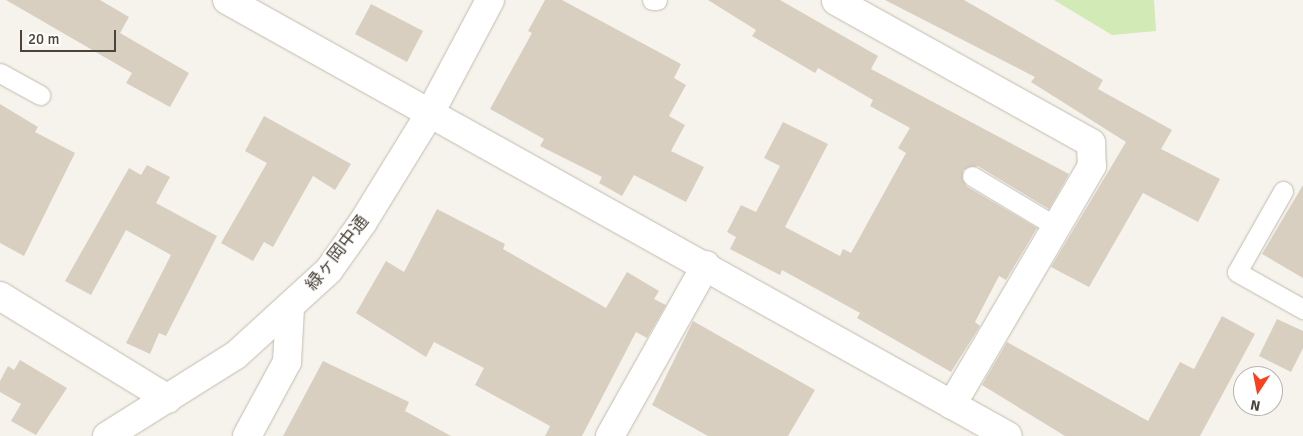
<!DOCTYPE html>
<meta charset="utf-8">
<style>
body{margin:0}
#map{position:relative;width:1303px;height:436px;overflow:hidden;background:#f6f3ec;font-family:Signika,"Noto Sans JP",sans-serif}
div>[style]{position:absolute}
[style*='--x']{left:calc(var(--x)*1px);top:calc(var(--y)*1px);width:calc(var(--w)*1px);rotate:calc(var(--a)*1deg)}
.green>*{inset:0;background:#d2eab5}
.building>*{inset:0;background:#d8cfc1}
.roads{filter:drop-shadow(0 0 1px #c2bbae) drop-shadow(0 0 1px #c2bbae)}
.service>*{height:19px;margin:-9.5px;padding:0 9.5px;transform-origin:9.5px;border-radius:9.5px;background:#fff}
.minor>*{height:28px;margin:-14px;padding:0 14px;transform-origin:14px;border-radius:14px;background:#fff}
.tertiary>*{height:28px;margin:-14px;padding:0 14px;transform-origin:14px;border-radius:14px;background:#fff}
span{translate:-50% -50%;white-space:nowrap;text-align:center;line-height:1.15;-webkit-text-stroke:4.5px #fff;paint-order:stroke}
.street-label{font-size:18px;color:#4b4439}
.north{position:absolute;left:1233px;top:366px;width:50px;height:50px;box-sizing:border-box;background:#fff;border:1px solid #b7b4b0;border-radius:50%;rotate:191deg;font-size:14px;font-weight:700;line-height:20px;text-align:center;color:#4b4439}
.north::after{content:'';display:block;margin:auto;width:18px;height:22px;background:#fc3f1d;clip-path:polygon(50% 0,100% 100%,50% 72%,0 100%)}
.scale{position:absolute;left:20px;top:30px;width:96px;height:22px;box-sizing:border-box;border:2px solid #4b4439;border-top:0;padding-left:6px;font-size:15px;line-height:18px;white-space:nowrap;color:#4b4439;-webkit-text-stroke:4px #fff;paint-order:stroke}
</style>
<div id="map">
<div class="green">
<div style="clip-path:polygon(1054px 0,1154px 0,1156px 31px,1112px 35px)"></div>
</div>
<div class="building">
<div style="clip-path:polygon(6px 0,100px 0,129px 17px,120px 33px,189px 73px,170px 107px,126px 83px,132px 73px)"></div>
<div style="clip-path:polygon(545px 0,562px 0,681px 64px,674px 78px,686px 85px,669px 116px,685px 125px,671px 151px,704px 167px,686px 202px,634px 175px,622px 196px,599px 183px,602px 177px,540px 146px,544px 139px,490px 109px,532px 33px,528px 31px)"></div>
<div style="clip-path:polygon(708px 0,780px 0,878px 56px,871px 69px,1069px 174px,1049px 209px,978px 166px,963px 170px,966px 186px,1037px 228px,1006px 280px,999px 276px,975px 322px,980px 326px,951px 372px,857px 318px,860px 313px,782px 270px,780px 275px,730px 249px,736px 237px,727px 232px,741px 205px,756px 212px,780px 166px,764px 158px,783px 122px,828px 144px,785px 227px,840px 256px,843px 249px,851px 253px,906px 153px,898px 148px,910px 128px,870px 106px,873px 100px,818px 68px,815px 73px,752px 36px,756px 30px)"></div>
<div style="clip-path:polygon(885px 0,964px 0,1103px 80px,1098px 89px,1172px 130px,1161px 149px,1220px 179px,1198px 222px,1143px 193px,1089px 287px,1051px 267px,1126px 142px,1031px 82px,1035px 77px)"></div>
<div style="clip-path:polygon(371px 4px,423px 31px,407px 62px,355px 34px)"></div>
<div style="clip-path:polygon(0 104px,38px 127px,35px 132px,75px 153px,24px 256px,0 243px)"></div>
<div style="clip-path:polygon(264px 116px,351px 164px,335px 190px,313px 176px,273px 247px,264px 242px,253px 261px,221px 243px,267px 163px,245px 151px)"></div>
<div style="clip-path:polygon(147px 165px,170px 177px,156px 203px,217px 236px,166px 336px,159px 333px,150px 354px,126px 343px,171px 255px,126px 230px,91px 295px,65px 281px,129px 168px,141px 175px)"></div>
<div style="clip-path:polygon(1303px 185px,1303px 278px,1262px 254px)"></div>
<div style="clip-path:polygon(437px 209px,505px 244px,503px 249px,606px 308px,627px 272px,659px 291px,654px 299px,666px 305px,647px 338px,636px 332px,582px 436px,545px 436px,550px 426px,475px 385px,484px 368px,434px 342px,426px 357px,356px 313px,386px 261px,404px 272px)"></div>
<div style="clip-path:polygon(1222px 316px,1255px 334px,1200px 436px,1065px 436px,982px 385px,1007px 342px,1148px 421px,1180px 362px,1194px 369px)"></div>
<div style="clip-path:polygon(1277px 319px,1303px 331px,1303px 348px,1291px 372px,1259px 356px)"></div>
<div style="clip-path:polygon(693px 321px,815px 390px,788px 436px,708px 436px,652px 405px)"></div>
<div style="clip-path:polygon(20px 360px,67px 388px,36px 435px,11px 421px,21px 404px,0 392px,0 381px,8px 366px,14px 370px)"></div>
<div style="clip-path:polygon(323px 361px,409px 402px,405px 411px,451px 436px,283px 436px)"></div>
</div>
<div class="roads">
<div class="service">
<div style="--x:652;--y:0;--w:5;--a:0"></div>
<div style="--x:0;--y:73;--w:46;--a:28.8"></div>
<div style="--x:972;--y:176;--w:99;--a:31"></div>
<div style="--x:1283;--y:191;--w:93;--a:119.6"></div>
<div style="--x:1237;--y:272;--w:76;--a:29.3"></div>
</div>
<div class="minor">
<div style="--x:227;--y:0;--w:894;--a:29.17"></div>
<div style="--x:836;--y:1;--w:292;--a:29.1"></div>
<div style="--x:1091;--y:143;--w:23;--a:88"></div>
<div style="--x:1092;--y:166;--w:277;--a:120.4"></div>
<div style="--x:0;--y:296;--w:197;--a:31.5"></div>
<div style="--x:247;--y:436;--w:84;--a:-61.6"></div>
<div style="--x:287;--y:362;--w:53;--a:-86.8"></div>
<div style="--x:610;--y:436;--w:196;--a:-60.7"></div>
</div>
<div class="tertiary">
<div style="--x:107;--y:436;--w:152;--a:-32.1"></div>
<div style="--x:236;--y:355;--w:126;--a:-42.4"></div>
<div style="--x:329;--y:270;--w:59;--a:-54.7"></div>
<div style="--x:363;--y:222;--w:128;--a:-58.4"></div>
<div style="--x:430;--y:113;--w:128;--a:-62"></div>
</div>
</div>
<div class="street-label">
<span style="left:337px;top:253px;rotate:-52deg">緑ヶ岡中通</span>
</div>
<div class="north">N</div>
<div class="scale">20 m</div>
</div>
